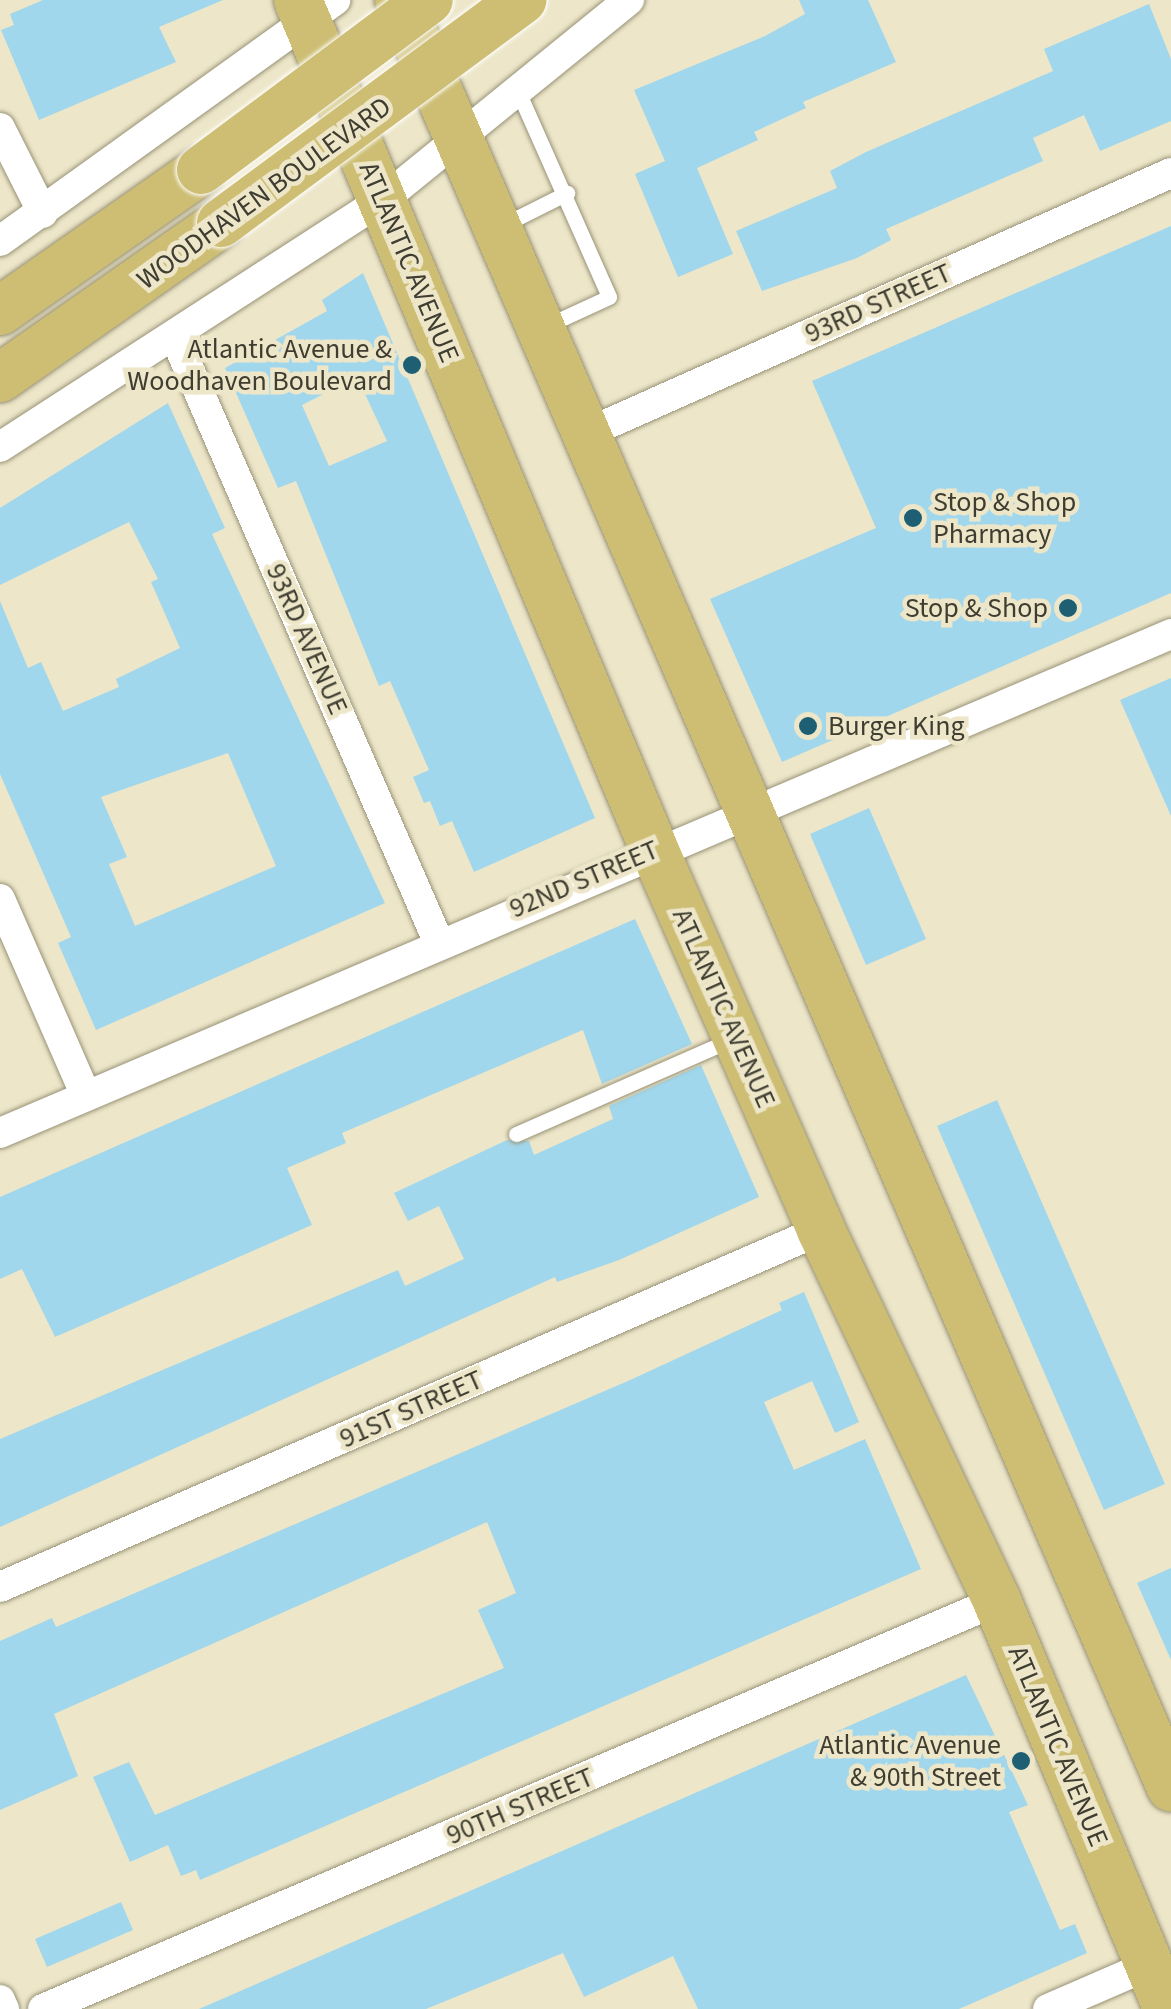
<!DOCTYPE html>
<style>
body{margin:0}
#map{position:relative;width:1171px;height:2009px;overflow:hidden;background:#ede6c9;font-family:"Source Sans 3",sans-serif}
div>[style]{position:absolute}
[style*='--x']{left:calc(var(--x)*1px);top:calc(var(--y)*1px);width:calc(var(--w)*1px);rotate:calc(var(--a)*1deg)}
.building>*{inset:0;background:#a1d7ec}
.roads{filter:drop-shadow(0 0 2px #989277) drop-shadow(0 0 2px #989277)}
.service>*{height:15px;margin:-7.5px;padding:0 7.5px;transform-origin:7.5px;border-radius:7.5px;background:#fff}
.minor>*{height:30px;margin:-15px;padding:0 15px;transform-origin:15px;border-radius:15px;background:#fff}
.primary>*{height:48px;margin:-24px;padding:0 24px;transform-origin:24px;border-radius:24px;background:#cdbe74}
.bridges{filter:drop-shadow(0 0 2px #fff) drop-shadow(0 0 2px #fff)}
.primary-bridge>*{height:48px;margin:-24px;padding:0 24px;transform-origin:24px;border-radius:24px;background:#cdbe74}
.dots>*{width:28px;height:28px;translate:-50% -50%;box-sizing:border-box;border:5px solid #ede6c9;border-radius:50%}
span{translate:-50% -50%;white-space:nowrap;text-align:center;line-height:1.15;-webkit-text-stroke:9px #ede6c9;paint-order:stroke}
.street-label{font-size:28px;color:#3f3d31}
.poi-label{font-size:28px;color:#3f3d31}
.right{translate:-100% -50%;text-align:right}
.left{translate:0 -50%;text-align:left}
</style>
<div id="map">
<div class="building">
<div style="clip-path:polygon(43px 0,223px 0,159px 27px,176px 62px,39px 120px,1px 30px,14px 25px,10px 14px)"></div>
<div style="clip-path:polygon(799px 0,868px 0,896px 62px,803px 102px,806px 108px,754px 132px,758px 140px,697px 168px,733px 254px,678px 277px,635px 174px,665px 161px,634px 90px,765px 36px,805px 14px)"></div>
<div style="clip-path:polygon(1149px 4px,1171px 59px,1171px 121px,1100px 151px,1084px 115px,1033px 138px,1043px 161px,886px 229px,891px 240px,857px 258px,762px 291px,736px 231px,837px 188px,830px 171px,866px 152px,1053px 71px,1044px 49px)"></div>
<div style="clip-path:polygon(1171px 226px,1171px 593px,782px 762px,710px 599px,876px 528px,812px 381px)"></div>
<div style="clip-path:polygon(evenodd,363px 273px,595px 818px,474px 872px,452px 821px,440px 826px,430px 801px,424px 803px,413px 777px,429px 770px,390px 681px,379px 686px,296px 481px,278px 488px,225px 368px,327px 311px,322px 300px,363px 273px,357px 377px,387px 441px,329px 466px,302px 405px,357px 377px)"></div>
<div style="clip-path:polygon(evenodd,168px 403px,225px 528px,212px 534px,385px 903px,96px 1030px,58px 943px,71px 937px,0 774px,0 601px,28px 668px,41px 662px,63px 711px,119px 687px,116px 679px,180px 648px,151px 582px,158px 579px,129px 522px,0 585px,0 508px,168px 403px,228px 753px,276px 866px,135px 926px,109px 864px,127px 857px,101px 797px,228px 753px)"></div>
<div style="clip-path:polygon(1171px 678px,1171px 816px,1120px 700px)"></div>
<div style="clip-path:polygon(869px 808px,926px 939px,866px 965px,810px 834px)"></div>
<div style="clip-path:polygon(635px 919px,692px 1044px,602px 1084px,583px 1030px,342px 1133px,346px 1143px,287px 1168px,312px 1225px,55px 1337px,22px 1269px,0 1279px,0 1197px)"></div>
<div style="clip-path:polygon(701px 1065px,759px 1197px,619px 1260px,557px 1282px,555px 1277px,0 1527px,0 1439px,398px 1270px,405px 1286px,464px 1259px,439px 1206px,408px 1221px,394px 1193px,507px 1140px,529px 1141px,534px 1155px,613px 1119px,609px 1106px)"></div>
<div style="clip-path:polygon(997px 1100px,1165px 1484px,1104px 1510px,937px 1126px)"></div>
<div style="clip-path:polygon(804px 1292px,859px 1422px,835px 1433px,812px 1381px,764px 1402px,794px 1470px,865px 1439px,921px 1569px,200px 1880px,196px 1870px,181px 1876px,168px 1845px,130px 1862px,93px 1777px,129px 1762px,155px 1815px,504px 1668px,478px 1610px,516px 1593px,487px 1522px,54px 1714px,78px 1776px,0 1810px,0 1641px,52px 1618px,56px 1627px,628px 1381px,782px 1310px,779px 1303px)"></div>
<div style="clip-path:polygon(1171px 1568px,1171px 1660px,1137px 1583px)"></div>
<div style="clip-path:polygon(966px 1675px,1028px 1805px,1009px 1812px,1060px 1930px,1075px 1924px,1087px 1953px,959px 2009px,698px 2009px,673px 1956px,584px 1997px,563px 1953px,426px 2009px,199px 2009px)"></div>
<div style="clip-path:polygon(121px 1902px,133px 1930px,47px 1967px,35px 1939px)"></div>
</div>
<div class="roads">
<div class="service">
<div style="--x:517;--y:89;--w:227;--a:66.1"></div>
<div style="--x:609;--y:297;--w:67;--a:155.3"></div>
<div style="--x:503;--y:225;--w:72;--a:-26.6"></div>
<div style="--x:516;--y:1134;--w:236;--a:-23.7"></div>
</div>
<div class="minor">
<div style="--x:0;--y:128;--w:95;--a:63.2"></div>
<div style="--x:0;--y:241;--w:413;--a:-35.7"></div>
<div style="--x:175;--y:337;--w:659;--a:66.47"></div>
<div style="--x:585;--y:434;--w:641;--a:-24.01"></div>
<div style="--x:0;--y:447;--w:457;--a:-32.9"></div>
<div style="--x:384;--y:199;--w:316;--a:-39.1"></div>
<div style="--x:0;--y:899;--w:215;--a:66.4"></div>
<div style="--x:0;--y:1133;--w:1273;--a:-23.08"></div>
<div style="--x:0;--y:1587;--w:895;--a:-23.5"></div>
<div style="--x:0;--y:2000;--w:10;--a:66"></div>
<div style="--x:43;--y:2009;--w:1038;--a:-23.16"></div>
<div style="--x:1048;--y:2009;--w:110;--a:-23.5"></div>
</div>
<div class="primary">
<div style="--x:298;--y:0;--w:921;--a:67.25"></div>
<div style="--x:654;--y:849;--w:416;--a:66.3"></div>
<div style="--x:821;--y:1230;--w:411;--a:64.6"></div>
<div style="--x:997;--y:1601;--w:442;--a:67.3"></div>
<div style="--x:399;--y:0;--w:1947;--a:66.64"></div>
<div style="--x:0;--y:311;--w:246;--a:-35"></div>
<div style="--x:0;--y:378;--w:270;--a:-35"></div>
</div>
</div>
<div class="bridges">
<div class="primary-bridge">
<div style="--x:201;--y:170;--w:284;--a:-36.7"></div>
<div style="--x:221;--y:223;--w:375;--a:-36.5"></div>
</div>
</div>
<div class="dots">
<div style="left:412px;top:365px;background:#1e5f74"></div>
<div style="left:913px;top:518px;background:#1e5f74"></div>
<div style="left:1068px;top:608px;background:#1e5f74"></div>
<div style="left:808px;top:726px;background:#1e5f74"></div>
<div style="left:1021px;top:1761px;background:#1e5f74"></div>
</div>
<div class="street-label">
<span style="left:264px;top:193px;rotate:-36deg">WOODHAVEN BOULEVARD</span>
<span style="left:409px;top:262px;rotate:67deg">ATLANTIC AVENUE</span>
<span style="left:878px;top:303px;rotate:-24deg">93RD STREET</span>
<span style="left:307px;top:639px;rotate:66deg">93RD AVENUE</span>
<span style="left:584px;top:879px;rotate:-23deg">92ND STREET</span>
<span style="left:724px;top:1008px;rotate:66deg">ATLANTIC AVENUE</span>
<span style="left:411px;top:1409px;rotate:-24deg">91ST STREET</span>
<span style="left:1058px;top:1746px;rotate:67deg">ATLANTIC AVENUE</span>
<span style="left:520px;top:1806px;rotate:-23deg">90TH STREET</span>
</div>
<div class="poi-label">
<span class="right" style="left:392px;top:365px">Atlantic Avenue &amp;<br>Woodhaven Boulevard</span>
<span class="left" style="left:933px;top:518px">Stop &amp; Shop<br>Pharmacy</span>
<span class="right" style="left:1048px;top:608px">Stop &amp; Shop</span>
<span class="left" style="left:828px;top:726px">Burger King</span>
<span class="right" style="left:1001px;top:1761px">Atlantic Avenue<br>&amp; 90th Street</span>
</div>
</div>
